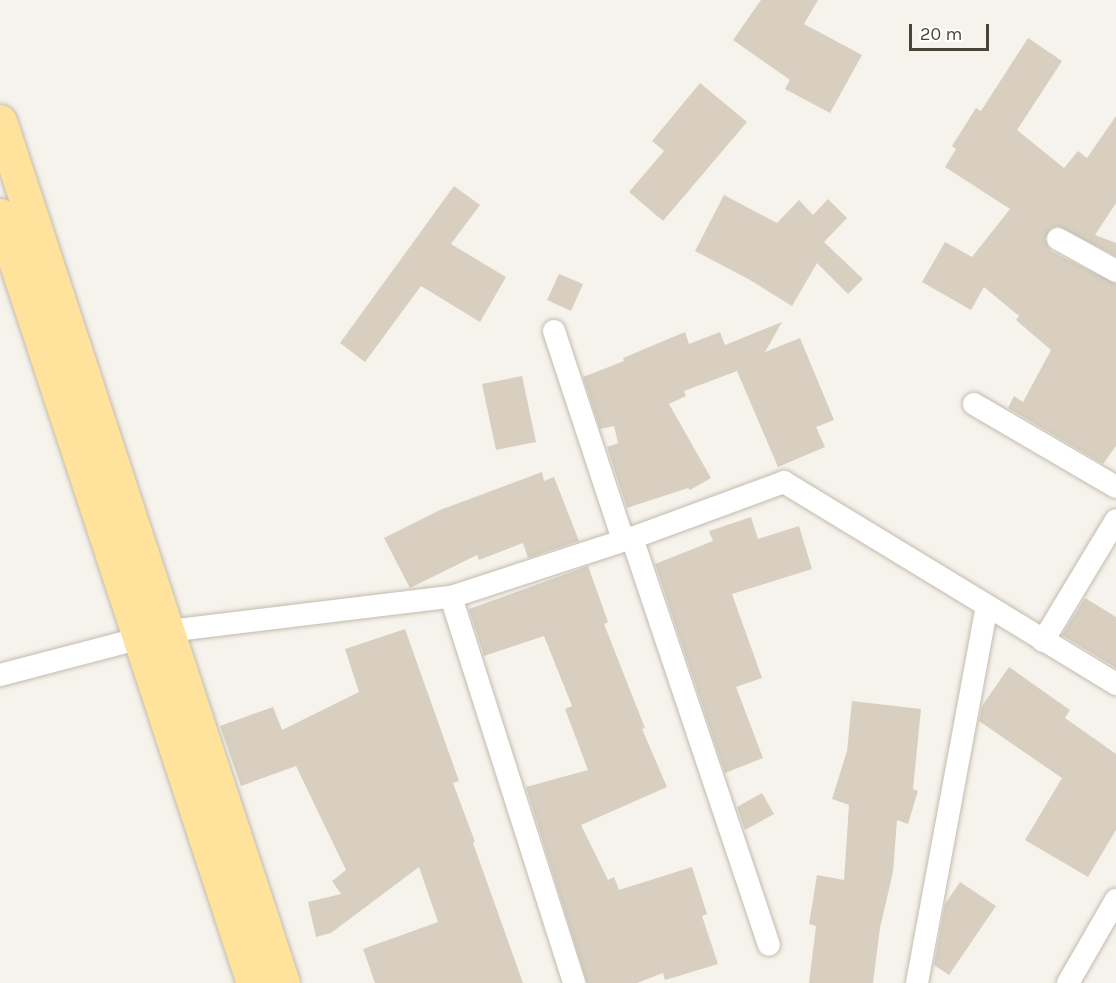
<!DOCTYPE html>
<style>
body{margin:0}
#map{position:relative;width:1116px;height:983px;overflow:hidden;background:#f6f3ec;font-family:Karla,sans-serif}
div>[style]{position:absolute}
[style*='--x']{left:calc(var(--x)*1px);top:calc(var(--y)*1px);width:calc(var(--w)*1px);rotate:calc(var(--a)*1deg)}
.building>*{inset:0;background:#d8cfc1}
.roads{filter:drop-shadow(0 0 2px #c2bbae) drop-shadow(0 0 2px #c2bbae)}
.minor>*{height:22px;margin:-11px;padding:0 11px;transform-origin:11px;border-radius:11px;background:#fff}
.primary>*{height:33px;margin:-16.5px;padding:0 16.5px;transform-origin:16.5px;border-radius:16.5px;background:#ffe39c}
span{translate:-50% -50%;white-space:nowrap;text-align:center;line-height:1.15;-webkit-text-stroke:4.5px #fff;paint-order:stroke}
.scale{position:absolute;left:909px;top:24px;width:80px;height:27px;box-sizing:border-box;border:3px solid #4b4439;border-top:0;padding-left:8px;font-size:18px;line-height:21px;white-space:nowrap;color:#4b4439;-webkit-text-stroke:4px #fff;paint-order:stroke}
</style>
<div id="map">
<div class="building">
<div style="clip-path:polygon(761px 0,818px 0,804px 24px,862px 55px,830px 113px,785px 89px,790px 80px,733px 40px)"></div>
<div style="clip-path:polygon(1028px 38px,1062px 61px,1017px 130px,1064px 168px,1078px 151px,1087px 158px,1116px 116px,1116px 203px,1095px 235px,1116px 243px,1116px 256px,1058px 226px,1051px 228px,1045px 239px,1051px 251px,1116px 284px,1116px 446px,1103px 464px,1008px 408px,1014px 396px,1023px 402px,1051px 350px,1016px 320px,1019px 316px,984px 287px,971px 310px,922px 282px,945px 242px,972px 257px,1010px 209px,945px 167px,956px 149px,952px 146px,976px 108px,981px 111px)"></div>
<div style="clip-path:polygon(700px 83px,747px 122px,663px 221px,629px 192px,664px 151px,652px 141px)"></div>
<div style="clip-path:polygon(454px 186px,480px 205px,451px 244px,506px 277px,480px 322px,421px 286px,365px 362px,340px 343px)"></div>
<div style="clip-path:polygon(724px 195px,777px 223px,799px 200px,813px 215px,828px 199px,847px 218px,824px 242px,863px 279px,848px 294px,817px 263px,792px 306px,750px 280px,695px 251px)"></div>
<div style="clip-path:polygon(559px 274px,583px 284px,571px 311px,547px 300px)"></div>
<div style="clip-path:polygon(782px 322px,765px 352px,800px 338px,834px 420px,816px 427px,825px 447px,778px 467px,737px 371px,684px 391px,686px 396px,669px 404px,711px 478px,690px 490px,688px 488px,627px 508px,607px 447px,618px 443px,614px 426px,600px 429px,583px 377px,624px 361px,623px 358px,685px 332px,689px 344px,720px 332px,725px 345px)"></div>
<div style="clip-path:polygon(522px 376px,536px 442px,496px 450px,482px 384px)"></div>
<div style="clip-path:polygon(542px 472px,544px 481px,554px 477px,579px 541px,528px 558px,523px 543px,479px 560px,477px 555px,410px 588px,384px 538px,440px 510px)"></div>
<div style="clip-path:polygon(751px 517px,758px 539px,799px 526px,812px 569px,732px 594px,762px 678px,736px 687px,763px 758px,725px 773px,655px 564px,713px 541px,709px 531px)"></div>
<div style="clip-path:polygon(588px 566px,608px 622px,604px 624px,645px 728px,642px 729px,667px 787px,581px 825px,608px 880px,614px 877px,619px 890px,692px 867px,707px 914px,702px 916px,718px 964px,665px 980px,663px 973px,637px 983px,587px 983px,526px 787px,588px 770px,565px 709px,572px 706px,544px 636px,484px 656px,469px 609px)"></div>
<div style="clip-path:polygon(1085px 598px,1116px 617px,1116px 668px,1062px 635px)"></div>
<div style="clip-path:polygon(405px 629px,459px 781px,453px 783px,475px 842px,473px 843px,523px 983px,375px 983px,363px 949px,438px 922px,419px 867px,331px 933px,316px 937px,308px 902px,341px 894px,332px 881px,346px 870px,296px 766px,241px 786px,220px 726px,273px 707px,282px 730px,359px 692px,345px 649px)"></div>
<div style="clip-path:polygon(1009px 667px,1070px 710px,1065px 718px,1116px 754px,1116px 830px,1088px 877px,1025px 840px,1062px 778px,979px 721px,982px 706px)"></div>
<div style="clip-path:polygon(852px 701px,921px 709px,913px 789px,918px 791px,908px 824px,897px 820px,893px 872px,880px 928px,873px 983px,809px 983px,816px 926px,809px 924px,817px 875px,844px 880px,849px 805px,832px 799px,847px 751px)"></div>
<div style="clip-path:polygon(762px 793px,774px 814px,745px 830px,737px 807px)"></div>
<div style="clip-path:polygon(960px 882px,996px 906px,949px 975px,934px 965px,945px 904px)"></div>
</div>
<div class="roads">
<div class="minor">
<div style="--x:1058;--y:239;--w:66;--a:28.9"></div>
<div style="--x:554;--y:331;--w:220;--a:71.7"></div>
<div style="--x:974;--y:404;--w:164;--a:30.3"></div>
<div style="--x:632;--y:538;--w:429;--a:71.4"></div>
<div style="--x:451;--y:597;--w:405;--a:72.3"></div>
<div style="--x:1043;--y:641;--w:141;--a:-58.9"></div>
<div style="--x:0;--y:675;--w:174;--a:-14.7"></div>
<div style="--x:168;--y:631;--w:285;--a:-6.9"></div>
<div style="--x:451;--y:597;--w:190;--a:-18.1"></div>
<div style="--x:632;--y:538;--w:162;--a:-20.2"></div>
<div style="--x:784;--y:482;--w:389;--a:31.3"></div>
<div style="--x:917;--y:983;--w:383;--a:-79.5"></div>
<div style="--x:1068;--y:983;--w:96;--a:-60"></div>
</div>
<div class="primary">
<div style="--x:0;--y:121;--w:907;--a:71.82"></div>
<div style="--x:0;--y:215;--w:809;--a:71.77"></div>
</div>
</div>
<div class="scale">20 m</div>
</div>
